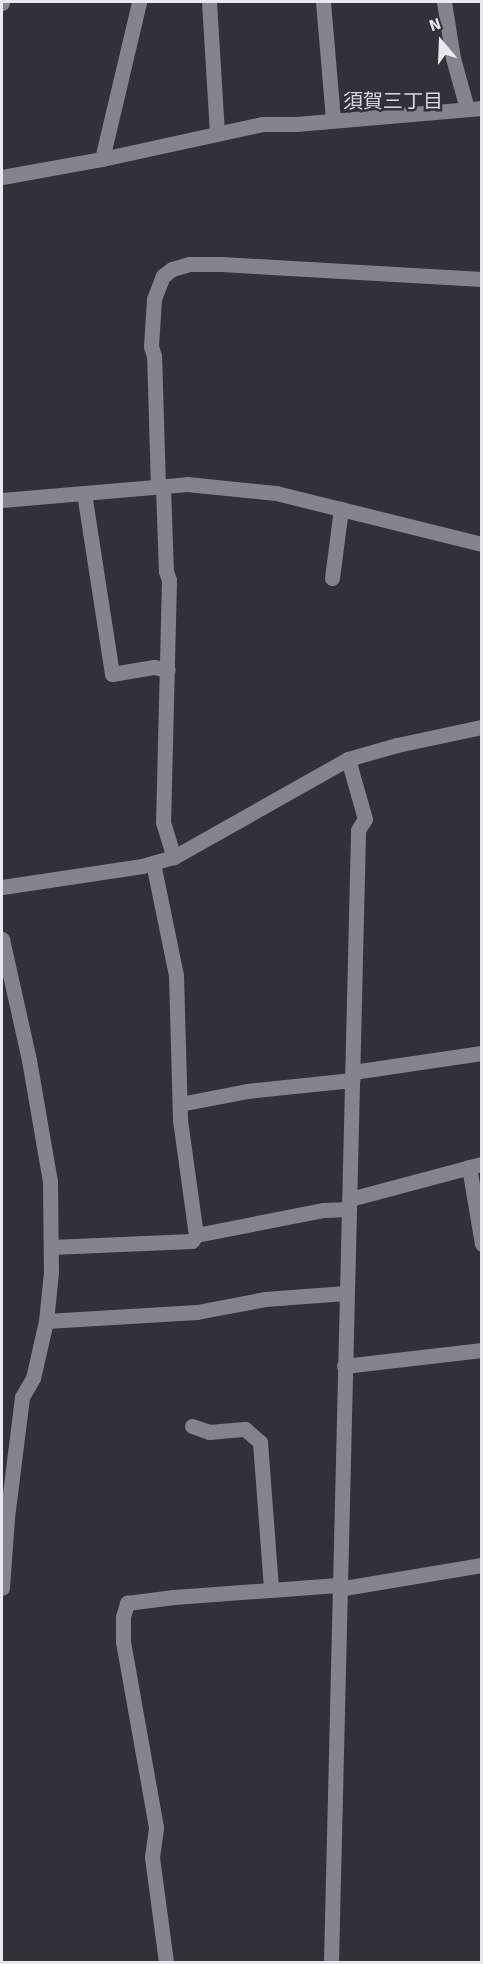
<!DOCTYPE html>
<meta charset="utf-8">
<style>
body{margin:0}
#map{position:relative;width:483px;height:1964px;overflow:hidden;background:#30323a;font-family:Signika,"Noto Sans JP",sans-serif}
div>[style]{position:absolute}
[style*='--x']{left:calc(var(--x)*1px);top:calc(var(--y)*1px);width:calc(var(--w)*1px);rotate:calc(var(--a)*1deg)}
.minor>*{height:15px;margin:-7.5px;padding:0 7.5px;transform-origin:7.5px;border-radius:7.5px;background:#82848e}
span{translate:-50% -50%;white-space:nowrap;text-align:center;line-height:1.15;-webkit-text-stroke:5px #30323a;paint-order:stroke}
.neighbourhood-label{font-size:20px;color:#d7d9e3}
.frame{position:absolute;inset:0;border:3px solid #e8e9ee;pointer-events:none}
.north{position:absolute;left:411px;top:12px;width:60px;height:60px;-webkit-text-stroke:4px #30323a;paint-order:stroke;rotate:341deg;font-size:16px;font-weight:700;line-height:24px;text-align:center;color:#e8e9ee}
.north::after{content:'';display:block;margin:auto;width:21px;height:27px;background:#e8e9ee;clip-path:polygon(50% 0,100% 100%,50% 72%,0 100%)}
</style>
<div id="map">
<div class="minor">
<div style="--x:209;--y:2;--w:132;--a:86.5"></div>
<div style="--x:323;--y:2;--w:117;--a:85.1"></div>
<div style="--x:444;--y:2;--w:57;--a:80.9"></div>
<div style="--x:453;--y:58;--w:53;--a:74.6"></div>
<div style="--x:2;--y:3;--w:1;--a:-90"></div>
<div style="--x:102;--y:159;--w:161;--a:-76.7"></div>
<div style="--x:2;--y:177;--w:102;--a:-10.2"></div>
<div style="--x:102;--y:159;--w:164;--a:-12.3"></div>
<div style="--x:262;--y:124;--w:34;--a:0"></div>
<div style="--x:296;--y:124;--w:187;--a:-4.9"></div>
<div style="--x:158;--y:487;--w:131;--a:-91.7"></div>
<div style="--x:154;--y:356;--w:10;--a:-107"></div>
<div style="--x:151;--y:346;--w:47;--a:-86.3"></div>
<div style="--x:154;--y:299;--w:25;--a:-69"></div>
<div style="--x:163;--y:276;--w:11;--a:-38"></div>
<div style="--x:172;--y:269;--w:18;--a:-16"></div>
<div style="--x:189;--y:264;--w:32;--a:0"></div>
<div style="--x:221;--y:264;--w:261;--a:3.3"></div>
<div style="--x:163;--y:487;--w:84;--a:88"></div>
<div style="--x:166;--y:571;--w:9;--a:72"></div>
<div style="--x:169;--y:580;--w:242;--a:91.4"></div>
<div style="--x:163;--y:822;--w:37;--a:73"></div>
<div style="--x:84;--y:493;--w:183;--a:81.2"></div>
<div style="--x:112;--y:674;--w:43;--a:-9.5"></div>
<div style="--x:154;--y:667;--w:14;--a:12"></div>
<div style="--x:2;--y:500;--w:186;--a:-4.9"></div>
<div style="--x:187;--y:484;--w:89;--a:5.8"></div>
<div style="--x:276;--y:493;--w:212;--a:13.9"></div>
<div style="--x:332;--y:578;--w:70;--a:-82.6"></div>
<div style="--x:153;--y:863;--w:114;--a:78.4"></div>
<div style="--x:176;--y:975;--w:145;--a:88.4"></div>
<div style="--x:180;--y:1120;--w:116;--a:82.1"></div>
<div style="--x:2;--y:887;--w:142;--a:-8.5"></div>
<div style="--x:142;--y:866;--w:33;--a:-16"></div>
<div style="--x:174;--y:857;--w:200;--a:-29.4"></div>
<div style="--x:348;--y:759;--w:51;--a:-15.9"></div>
<div style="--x:397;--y:745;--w:87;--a:-12"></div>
<div style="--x:2;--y:939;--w:124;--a:77.4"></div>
<div style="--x:29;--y:1060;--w:123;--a:80.2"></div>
<div style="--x:50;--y:1181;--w:91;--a:89.4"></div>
<div style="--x:51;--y:1272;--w:49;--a:95.8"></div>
<div style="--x:46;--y:1321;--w:58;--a:102.8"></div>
<div style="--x:33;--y:1378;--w:22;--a:120"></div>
<div style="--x:22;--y:1397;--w:122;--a:97.1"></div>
<div style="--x:7;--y:1518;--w:70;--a:94.1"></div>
<div style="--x:353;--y:1072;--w:130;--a:-8.4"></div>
<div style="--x:180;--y:1104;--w:68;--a:-11"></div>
<div style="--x:247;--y:1091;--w:106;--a:-6"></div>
<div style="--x:469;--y:1167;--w:78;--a:80.4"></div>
<div style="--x:350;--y:1199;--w:137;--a:-14.9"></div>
<div style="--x:51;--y:1247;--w:141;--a:-2.4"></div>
<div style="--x:192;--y:1241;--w:7;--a:-56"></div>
<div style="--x:196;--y:1235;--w:129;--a:-11.1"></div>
<div style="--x:323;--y:1210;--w:26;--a:-2"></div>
<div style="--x:46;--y:1321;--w:151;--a:-3.4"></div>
<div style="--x:197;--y:1312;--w:69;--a:-10.8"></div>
<div style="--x:265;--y:1299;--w:81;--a:-4.2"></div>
<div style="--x:344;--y:1366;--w:139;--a:-6.6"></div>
<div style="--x:192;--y:1426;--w:18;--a:19"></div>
<div style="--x:209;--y:1432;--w:36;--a:-5"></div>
<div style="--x:245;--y:1429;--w:20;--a:41"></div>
<div style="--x:260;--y:1442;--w:147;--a:85.7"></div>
<div style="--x:338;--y:1589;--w:146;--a:-9.5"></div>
<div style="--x:166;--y:1962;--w:106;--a:-97.6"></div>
<div style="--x:152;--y:1857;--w:30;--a:-82"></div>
<div style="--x:156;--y:1827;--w:188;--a:-100.1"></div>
<div style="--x:123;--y:1642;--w:25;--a:-90"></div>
<div style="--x:123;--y:1617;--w:15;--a:-74"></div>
<div style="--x:127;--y:1603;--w:47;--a:-7.3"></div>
<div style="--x:174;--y:1597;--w:164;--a:-4.2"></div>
<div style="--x:331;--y:1962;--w:1132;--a:-88.63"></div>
<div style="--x:358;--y:830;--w:13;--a:-58"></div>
<div style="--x:365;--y:819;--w:62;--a:-105.8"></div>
</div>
<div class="neighbourhood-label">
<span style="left:393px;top:101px">須賀三丁目</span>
</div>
<div class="frame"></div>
<div class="north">N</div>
</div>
